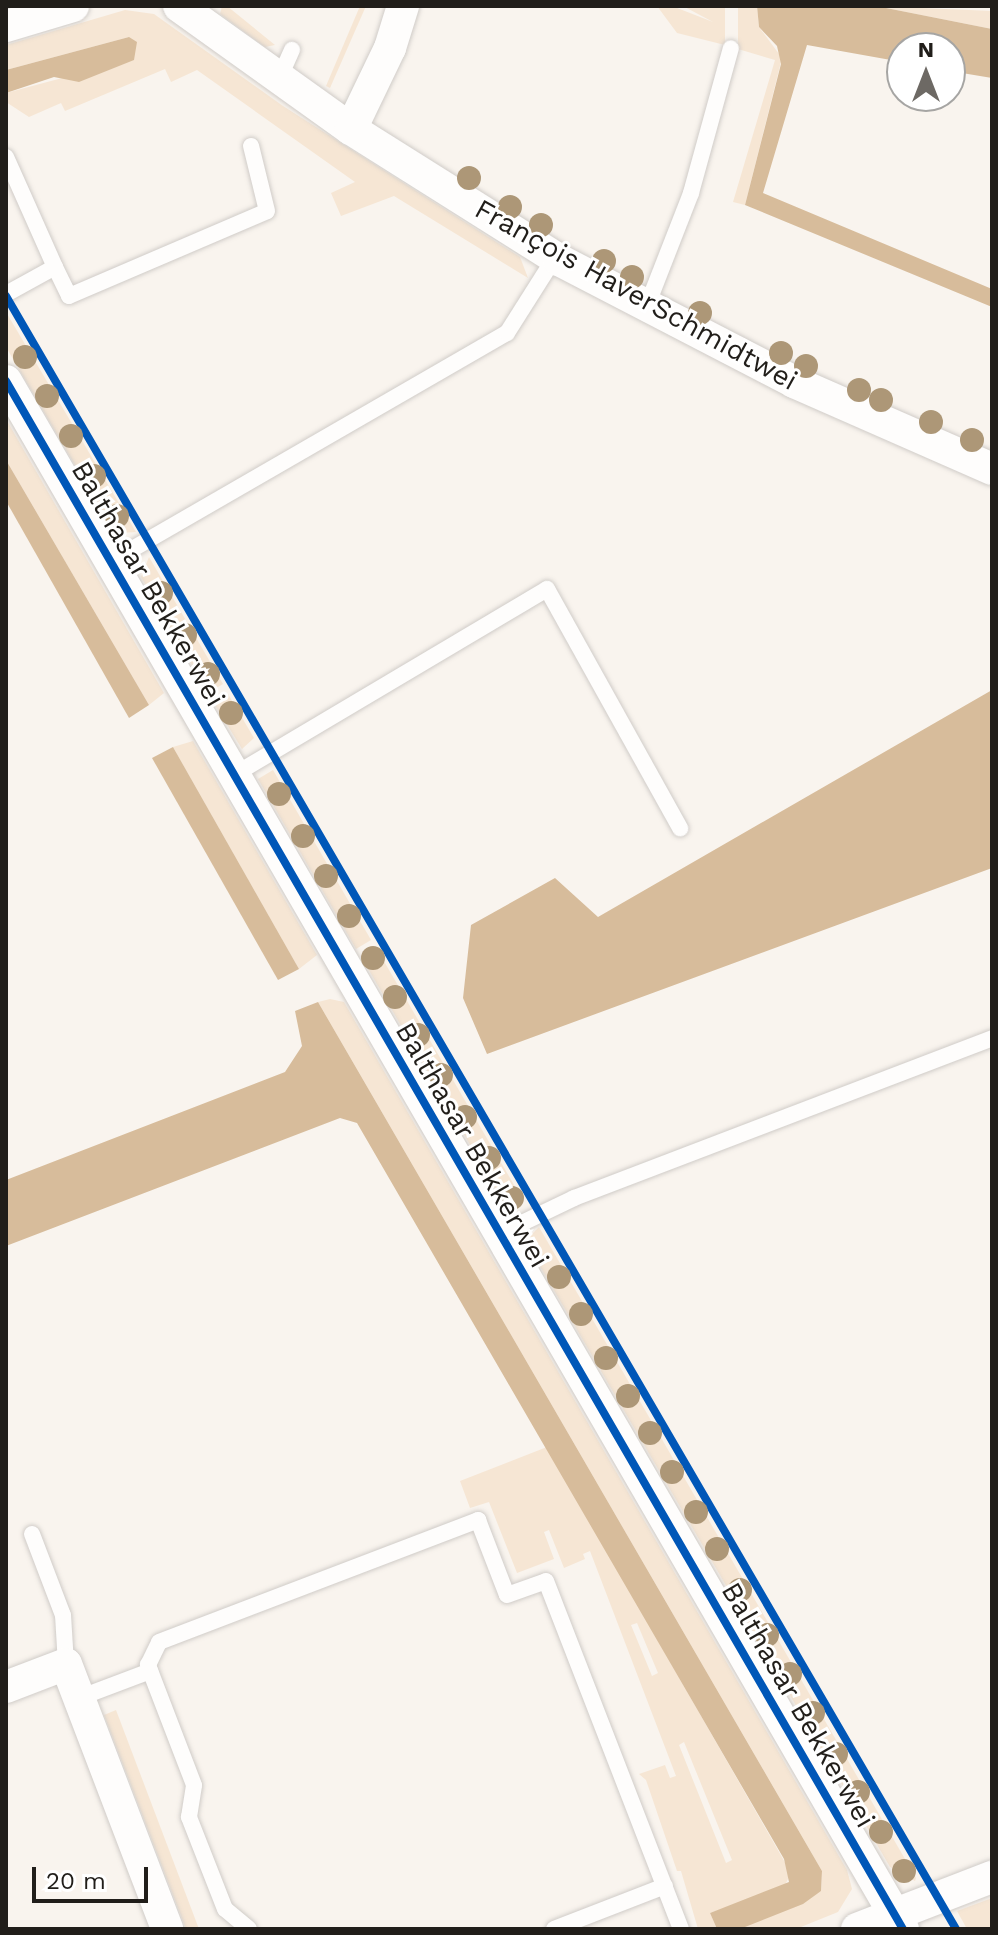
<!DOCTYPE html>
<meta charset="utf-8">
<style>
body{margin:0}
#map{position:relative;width:998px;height:1935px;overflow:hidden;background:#f9f4ee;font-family:"Work Sans",sans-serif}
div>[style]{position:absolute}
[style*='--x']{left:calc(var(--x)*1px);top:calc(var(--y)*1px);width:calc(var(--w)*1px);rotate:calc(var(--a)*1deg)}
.green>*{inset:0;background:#f6e6d4}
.water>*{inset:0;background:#d7bc9b}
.roads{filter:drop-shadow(0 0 2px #d0ccc8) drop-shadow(0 0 2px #d0ccc8)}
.service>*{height:16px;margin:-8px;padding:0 8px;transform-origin:8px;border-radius:8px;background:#fefdfc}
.minor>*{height:32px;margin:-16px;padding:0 16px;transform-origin:16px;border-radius:16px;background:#fefdfc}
.cycleway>*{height:8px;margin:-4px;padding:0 4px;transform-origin:4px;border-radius:4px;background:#0057b8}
.trees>*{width:24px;height:24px;margin:-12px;border-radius:50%;background:#ad9777}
span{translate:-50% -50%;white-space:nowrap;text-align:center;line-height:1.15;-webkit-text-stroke:6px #fff;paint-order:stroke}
.street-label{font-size:28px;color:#211e1a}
.frame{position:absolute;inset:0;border:8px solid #211e1a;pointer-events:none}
.north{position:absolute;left:886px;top:32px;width:80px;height:80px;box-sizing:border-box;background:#fff;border:2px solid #a6a5a3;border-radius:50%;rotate:0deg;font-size:22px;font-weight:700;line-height:32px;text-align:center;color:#211e1a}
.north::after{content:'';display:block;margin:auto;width:28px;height:36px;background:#6d6964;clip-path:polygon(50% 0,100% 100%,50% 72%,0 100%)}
.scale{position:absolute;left:32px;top:1867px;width:116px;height:36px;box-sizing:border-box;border:4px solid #211e1a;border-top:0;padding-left:10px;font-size:24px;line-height:28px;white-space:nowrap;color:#211e1a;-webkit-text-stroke:6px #fff;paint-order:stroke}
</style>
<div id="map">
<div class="green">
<div style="clip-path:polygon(222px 6px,227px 6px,275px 45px,265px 47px,220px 14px)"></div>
<div style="clip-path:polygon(360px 6px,366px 6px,330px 88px,326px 86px)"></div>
<div style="clip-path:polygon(657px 6px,672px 6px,713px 22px,683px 6px,725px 6px,725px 45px,677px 33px)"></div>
<div style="clip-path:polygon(738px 6px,757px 6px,759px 27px,782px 58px,745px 205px,733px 202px,775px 60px,738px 49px)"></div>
<div style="clip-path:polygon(876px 6px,992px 11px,992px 29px)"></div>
<div style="clip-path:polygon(125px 10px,154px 14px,283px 106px,520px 257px,528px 278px,394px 196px,341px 216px,331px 193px,355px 182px,197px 70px,171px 82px,165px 69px,65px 111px,61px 103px,29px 117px,6px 102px,6px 93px,66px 77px,129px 37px,6px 70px,6px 45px)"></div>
<div style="clip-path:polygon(6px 312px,136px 532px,120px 533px,111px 527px,6px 347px)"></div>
<div style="clip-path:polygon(6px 419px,164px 693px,149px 705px,6px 460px)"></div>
<div style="clip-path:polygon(149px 557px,223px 684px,208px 693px,141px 577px)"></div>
<div style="clip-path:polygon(228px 694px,254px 738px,242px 749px,213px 702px)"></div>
<div style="clip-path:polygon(193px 741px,317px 955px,299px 969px,173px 747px)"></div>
<div style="clip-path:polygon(273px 770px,371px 940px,356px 949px,258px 779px)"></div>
<div style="clip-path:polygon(378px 951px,524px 1202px,510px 1205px,502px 1200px,363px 960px)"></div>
<div style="clip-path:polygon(330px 999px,344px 1002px,847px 1870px,852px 1889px,838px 1912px,796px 1929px,740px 1929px,821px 1891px,822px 1871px,318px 1002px)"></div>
<div style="clip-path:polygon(539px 1227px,916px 1878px,915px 1881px,890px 1867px,531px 1251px,530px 1236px)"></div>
<div style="clip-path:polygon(evenodd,547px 1447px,791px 1873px,784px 1887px,710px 1913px,717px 1929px,698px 1929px,681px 1871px,677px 1871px,646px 1780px,639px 1774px,665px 1765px,670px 1778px,676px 1776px,590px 1551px,583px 1554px,585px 1559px,564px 1568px,549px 1530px,544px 1532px,554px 1559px,517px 1573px,489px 1502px,470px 1508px,460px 1481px,547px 1447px,637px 1623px,658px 1673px,652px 1676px,631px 1625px,637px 1623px,547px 1447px,684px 1742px,732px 1860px,726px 1863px,679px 1745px,684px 1742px)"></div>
<div style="clip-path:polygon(116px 1710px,199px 1929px,186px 1929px,104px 1715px)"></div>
<div style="clip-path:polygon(992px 1898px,992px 1929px,967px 1929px,957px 1911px)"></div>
</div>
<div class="water">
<div style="clip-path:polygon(757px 6px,876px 6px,992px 29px,992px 78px,950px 71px,950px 48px,902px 48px,902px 62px,807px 45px,763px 193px,992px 289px,992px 307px,745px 205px,781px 64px,777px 46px,759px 27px)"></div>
<div style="clip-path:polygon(129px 37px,137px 42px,134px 60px,79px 82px,54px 77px,6px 93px,6px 70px)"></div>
<div style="clip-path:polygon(6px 460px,149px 705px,129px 718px,6px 501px)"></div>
<div style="clip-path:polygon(992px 690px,992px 868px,487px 1054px,463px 998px,471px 925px,555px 878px,598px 917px)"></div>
<div style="clip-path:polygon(173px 747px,299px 969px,278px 980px,152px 758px)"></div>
<div style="clip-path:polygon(318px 1002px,822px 1871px,821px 1891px,803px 1904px,740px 1929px,717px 1929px,710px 1913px,789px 1882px,784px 1859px,357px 1123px,340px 1118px,6px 1246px,6px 1180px,285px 1072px,302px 1046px,295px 1011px)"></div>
</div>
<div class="roads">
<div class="service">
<div style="--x:279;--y:79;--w:32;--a:-66"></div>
<div style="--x:6;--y:157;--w:120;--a:66"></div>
<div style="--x:55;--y:267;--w:56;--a:151.1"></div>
<div style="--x:55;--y:267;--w:32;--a:64"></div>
<div style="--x:69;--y:296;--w:215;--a:-23.2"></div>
<div style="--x:267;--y:211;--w:67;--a:-103.8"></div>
<div style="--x:647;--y:306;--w:121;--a:-68.7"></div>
<div style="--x:691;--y:193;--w:150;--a:-74.6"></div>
<div style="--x:110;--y:562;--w:458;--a:-30"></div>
<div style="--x:507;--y:333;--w:90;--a:-57.7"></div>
<div style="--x:232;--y:776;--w:366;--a:-30.7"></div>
<div style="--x:547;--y:589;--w:274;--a:60.9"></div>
<div style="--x:499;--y:1234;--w:83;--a:-25.6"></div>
<div style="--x:574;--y:1198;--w:448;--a:-20.9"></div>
<div style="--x:32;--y:1534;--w:87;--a:69.1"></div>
<div style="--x:63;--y:1615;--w:49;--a:86.5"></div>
<div style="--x:79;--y:1698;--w:76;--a:-20.8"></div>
<div style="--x:249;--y:1929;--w:31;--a:-140"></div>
<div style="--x:225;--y:1909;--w:99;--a:-111.4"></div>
<div style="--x:189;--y:1817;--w:32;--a:-81"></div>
<div style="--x:194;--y:1785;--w:129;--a:-111"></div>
<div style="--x:148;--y:1665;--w:25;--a:-64"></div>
<div style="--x:159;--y:1642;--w:342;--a:-20.9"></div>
<div style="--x:478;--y:1520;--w:80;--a:68.9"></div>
<div style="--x:507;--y:1595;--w:41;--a:-19.7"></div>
<div style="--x:546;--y:1581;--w:373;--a:68.8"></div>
<div style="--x:554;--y:1929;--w:119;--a:-21.2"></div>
</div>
<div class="minor">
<div style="--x:179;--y:6;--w:211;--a:35.6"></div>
<div style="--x:351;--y:129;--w:246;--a:32.2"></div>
<div style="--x:559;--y:260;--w:265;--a:27.4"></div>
<div style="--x:794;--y:382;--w:216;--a:23.7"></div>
<div style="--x:6;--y:26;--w:70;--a:-16.6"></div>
<div style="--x:351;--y:129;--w:90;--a:-64.3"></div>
<div style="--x:390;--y:48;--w:44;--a:-72.8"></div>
<div style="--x:6;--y:381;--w:1789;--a:59.91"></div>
<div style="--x:6;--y:1687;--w:64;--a:-21"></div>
<div style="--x:66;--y:1664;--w:284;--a:69.1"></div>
<div style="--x:857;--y:1929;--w:145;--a:-21.1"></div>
</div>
</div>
<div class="cycleway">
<div style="--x:6;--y:296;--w:1889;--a:59.81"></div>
<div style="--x:6;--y:381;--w:1789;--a:59.91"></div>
</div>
<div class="trees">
<div style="left:469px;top:178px"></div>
<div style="left:510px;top:207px"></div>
<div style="left:541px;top:225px"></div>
<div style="left:604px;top:261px"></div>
<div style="left:632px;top:277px"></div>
<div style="left:700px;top:313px"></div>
<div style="left:781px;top:353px"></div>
<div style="left:25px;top:357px"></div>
<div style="left:806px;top:366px"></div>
<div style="left:859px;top:390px"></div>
<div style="left:47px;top:396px"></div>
<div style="left:881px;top:400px"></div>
<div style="left:931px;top:422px"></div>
<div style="left:71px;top:436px"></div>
<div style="left:972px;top:440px"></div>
<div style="left:94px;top:476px"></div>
<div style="left:117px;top:516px"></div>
<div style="left:161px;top:593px"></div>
<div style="left:185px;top:635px"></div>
<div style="left:208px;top:674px"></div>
<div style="left:231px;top:713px"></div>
<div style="left:279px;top:794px"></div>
<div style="left:303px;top:836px"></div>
<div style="left:326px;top:876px"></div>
<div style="left:349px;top:916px"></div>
<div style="left:373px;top:958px"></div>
<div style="left:395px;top:997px"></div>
<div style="left:418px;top:1035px"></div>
<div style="left:441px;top:1075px"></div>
<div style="left:465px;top:1117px"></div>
<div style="left:489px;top:1158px"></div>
<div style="left:512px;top:1198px"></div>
<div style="left:559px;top:1277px"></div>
<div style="left:581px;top:1314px"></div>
<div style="left:606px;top:1358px"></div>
<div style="left:628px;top:1396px"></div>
<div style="left:650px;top:1433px"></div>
<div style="left:672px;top:1472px"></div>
<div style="left:696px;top:1512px"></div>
<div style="left:717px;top:1549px"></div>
<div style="left:740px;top:1590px"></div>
<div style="left:767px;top:1635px"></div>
<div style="left:790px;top:1674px"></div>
<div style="left:813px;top:1713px"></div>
<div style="left:836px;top:1754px"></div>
<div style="left:858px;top:1792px"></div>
<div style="left:881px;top:1832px"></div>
<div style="left:904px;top:1871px"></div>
</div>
<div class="street-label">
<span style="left:636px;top:295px;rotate:29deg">François HaverSchmidtwei</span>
<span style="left:148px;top:584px;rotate:60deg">Balthasar Bekkerwei</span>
<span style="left:472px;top:1145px;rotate:60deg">Balthasar Bekkerwei</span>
<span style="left:798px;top:1705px;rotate:60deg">Balthasar Bekkerwei</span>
</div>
<div class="frame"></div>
<div class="north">N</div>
<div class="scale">20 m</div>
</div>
